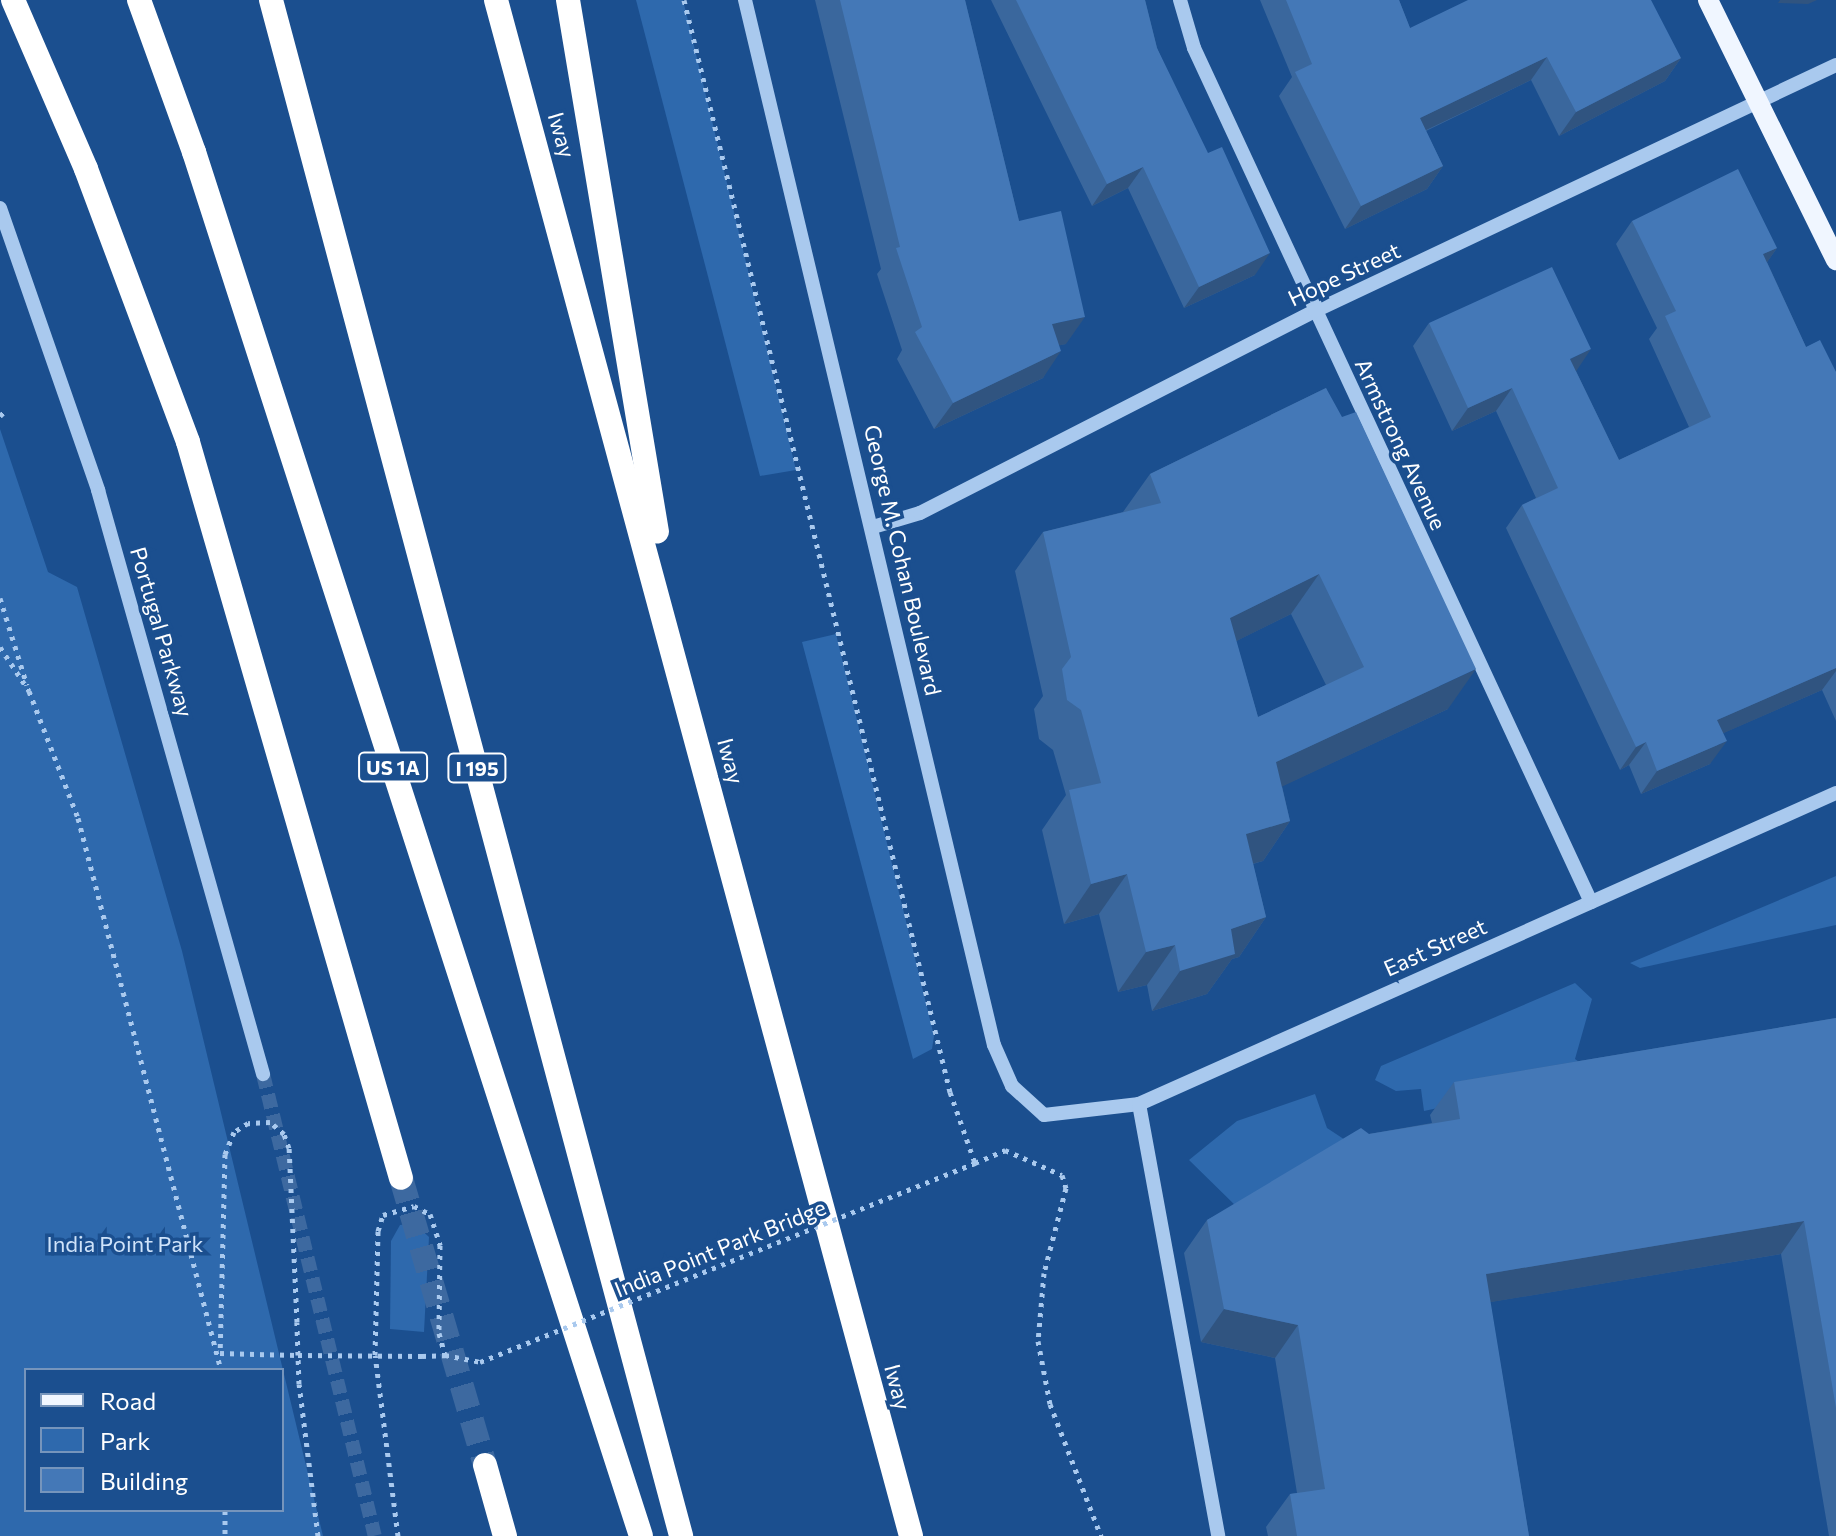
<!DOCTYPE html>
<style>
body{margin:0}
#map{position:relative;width:1836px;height:1536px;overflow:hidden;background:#1b4f8f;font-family:Commissioner,sans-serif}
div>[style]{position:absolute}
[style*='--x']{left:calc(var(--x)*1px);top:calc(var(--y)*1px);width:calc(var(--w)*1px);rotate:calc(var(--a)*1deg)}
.green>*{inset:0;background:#2e69ad}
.minor-tunnel>*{height:14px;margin-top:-7px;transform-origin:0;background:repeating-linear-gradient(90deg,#3d69a0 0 14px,transparent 0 21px)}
.highway-tunnel>*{height:24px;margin-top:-12px;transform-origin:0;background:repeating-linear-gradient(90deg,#3d69a0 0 24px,transparent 0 36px)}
.path>*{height:5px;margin-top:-2.5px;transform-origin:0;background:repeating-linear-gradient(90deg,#a9c9ee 0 4px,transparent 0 10px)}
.minor>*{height:14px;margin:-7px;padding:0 7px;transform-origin:7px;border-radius:7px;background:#a9c9ee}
.major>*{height:20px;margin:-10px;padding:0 10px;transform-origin:10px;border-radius:10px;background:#f0f6ff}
.highway>*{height:24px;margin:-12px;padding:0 12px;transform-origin:12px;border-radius:12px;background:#fff}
.path-bridge>*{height:5px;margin-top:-2.5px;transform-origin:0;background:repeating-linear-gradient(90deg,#a9c9ee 0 4px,transparent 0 10px)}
.wall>*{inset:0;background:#3a679d}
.shaded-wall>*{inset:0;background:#305480}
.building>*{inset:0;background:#4478b7}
span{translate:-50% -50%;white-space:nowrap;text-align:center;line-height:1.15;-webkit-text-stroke:7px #1b4f8f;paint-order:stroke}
.shield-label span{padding:2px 6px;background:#1b4f8f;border:2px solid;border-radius:6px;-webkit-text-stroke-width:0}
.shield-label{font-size:20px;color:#fff;font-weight:700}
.street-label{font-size:22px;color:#fff}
.park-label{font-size:22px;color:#cfe3fa}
.legend{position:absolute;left:24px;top:1368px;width:260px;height:144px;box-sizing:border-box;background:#1b4f8f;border:2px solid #7695bc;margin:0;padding:10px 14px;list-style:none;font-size:24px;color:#fff}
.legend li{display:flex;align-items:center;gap:16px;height:40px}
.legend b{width:40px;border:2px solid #7695bc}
</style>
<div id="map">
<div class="green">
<div style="clip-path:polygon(636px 0,683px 0,796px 470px,760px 476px)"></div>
<div style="clip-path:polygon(evenodd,0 429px,48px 572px,77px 587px,182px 951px,323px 1536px,0 1536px,0 429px,26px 1370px,282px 1370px,282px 1510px,26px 1510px,26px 1370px)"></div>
<div style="clip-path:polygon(836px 634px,934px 1036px,932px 1049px,913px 1059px,802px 642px)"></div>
<div style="clip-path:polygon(1836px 876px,1836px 925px,1640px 968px,1630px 963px)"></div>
<div style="clip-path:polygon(1575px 983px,1592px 999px,1575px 1059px,1596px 1074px,1424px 1111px,1421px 1089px,1396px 1091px,1375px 1080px,1381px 1066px)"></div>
<div style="clip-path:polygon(1315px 1094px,1327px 1128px,1371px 1157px,1239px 1209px,1189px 1160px,1237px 1121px)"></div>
<div style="clip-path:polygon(414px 1223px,429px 1237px,424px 1332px,390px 1329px,391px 1241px,400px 1225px)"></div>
</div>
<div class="minor-tunnel">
<div style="--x:263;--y:1074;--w:475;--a:76.4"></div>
</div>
<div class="highway-tunnel">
<div style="--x:401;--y:1178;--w:299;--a:73.7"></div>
</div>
<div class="path">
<div style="--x:684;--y:0;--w:1124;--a:76.31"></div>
<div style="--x:950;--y:1092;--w:75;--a:70.6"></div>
<div style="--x:975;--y:1163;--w:33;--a:-23"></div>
<div style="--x:1005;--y:1150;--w:62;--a:23.7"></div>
<div style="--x:1062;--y:1175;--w:14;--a:73"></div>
<div style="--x:1066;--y:1188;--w:88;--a:104.5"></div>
<div style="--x:1044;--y:1273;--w:68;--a:95"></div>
<div style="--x:1038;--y:1341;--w:64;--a:79.2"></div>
<div style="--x:1050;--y:1404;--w:142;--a:68.9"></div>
<div style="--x:0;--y:416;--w:7;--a:-45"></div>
<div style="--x:0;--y:598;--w:91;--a:72.8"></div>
<div style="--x:0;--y:647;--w:53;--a:56.6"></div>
<div style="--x:29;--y:691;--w:136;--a:68.9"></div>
<div style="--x:78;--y:818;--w:570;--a:75.48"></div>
<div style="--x:422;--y:1356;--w:23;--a:-2"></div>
<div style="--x:225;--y:1510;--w:26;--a:90"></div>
</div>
<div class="minor">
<div style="--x:745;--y:0;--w:1074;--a:76.6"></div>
<div style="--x:994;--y:1045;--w:45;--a:66.3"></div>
<div style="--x:1012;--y:1086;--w:43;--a:42.2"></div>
<div style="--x:1044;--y:1115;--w:96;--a:-6.6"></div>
<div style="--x:1139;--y:1104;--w:763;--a:-24.05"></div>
<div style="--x:1180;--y:0;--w:50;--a:73.7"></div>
<div style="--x:1194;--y:48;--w:942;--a:65.07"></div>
<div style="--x:0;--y:208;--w:299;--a:70.8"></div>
<div style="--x:98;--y:490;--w:607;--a:74.22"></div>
<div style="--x:873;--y:527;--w:49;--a:-16.6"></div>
<div style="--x:920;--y:513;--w:444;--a:-27.1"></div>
<div style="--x:1315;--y:311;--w:576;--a:-25.28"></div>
<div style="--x:1139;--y:1104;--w:439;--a:79.6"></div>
</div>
<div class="major">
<div style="--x:1708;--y:0;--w:290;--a:63.8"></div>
</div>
<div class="highway">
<div style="--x:13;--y:0;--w:184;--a:66.6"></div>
<div style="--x:86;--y:169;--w:291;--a:69.5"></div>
<div style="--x:188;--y:442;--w:766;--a:73.86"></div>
<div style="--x:139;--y:0;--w:162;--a:70.1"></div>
<div style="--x:194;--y:152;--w:1454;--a:72.1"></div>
<div style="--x:271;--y:0;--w:1590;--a:75.05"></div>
<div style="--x:496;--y:0;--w:1591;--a:74.88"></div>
<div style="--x:568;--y:0;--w:539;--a:80.5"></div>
<div style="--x:485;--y:1465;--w:74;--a:74.3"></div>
</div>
<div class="path-bridge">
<div style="--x:318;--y:1536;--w:153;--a:-97.1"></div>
<div style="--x:299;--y:1384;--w:29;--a:-92"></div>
<div style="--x:298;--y:1355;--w:33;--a:-92"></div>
<div style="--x:297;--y:1322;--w:174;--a:-92.6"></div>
<div style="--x:289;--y:1148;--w:15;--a:-110"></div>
<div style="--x:284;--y:1134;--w:18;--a:-139"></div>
<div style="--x:270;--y:1122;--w:22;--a:177"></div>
<div style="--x:248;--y:1123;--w:17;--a:147"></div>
<div style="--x:234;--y:1132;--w:24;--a:112"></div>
<div style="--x:225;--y:1154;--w:199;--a:91.4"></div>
<div style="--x:220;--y:1353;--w:78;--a:1.5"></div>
<div style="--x:298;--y:1355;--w:124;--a:0.5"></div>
<div style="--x:398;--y:1536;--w:182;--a:-97.2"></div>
<div style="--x:375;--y:1355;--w:124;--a:-88.6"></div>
<div style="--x:378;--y:1231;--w:17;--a:-73"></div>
<div style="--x:383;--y:1215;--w:32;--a:-16"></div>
<div style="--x:414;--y:1206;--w:18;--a:27"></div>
<div style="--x:430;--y:1214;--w:33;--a:72"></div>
<div style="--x:440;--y:1245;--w:88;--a:90.7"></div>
<div style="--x:439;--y:1333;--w:23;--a:75"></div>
<div style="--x:445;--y:1355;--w:36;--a:11"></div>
<div style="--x:480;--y:1362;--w:534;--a:-21.9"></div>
</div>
<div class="wall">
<div style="clip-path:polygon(815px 0,965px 0,1019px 221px,1066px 344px,1059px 345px,1043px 378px,934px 429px,897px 359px,902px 350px,877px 274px,881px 269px)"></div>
<div style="clip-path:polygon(991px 0,1145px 0,1157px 48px,1255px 275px,1184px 308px,1128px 188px,1092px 206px)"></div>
<div style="clip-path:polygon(1260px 0,1399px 0,1410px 28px,1681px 58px,1665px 81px,1559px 136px,1531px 80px,1426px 131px,1443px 166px,1427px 189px,1345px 229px,1279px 96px,1292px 77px)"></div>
<div style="clip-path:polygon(1632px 221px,1777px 248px,1767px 262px,1806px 347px,1836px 372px,1836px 721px,1822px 690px,1723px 733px,1710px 764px,1641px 794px,1629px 765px,1620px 770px,1506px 528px,1522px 505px,1536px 498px,1496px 411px,1452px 431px,1413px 346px,1429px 323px,1576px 371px,1619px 460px,1689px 427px,1649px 339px,1657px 328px,1616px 244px)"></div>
<div style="clip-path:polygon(evenodd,1326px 388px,1448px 709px,1282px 786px,1290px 821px,1263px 861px,1253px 864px,1266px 917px,1239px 957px,1232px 959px,1207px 994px,1152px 1011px,1147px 985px,1118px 992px,1099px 914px,1064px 924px,1042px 830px,1066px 795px,1053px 750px,1039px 739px,1034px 709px,1043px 696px,1015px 571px,1043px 532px,1123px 512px,1150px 474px,1326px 388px,1291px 614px,1326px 685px,1258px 717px,1236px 641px,1291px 614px)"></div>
<div style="clip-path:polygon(1836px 1018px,1836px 1536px,1829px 1536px,1781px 1254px,1490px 1302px,1529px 1536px,1268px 1536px,1266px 1527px,1290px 1494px,1297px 1493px,1275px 1358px,1201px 1342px,1184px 1253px,1207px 1220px,1369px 1134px,1432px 1123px,1430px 1115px,1454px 1082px)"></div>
</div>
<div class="shaded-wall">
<div style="clip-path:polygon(1780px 0,1817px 0,1808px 4px,1778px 3px)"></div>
<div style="clip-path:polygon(1547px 57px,1531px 80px,1403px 141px,1420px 118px)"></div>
<div style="clip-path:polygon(1681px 58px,1665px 81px,1559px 136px,1576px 112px)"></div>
<div style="clip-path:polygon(1443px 166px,1427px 189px,1345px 229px,1361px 206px)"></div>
<div style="clip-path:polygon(1143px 167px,1128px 188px,1092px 206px,1107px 184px)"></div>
<div style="clip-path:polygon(1777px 248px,1761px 271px,1763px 254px)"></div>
<div style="clip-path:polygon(1270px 253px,1255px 275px,1184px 308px,1199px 287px)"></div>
<div style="clip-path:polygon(1085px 317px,1066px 344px,1033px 351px,1052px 324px)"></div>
<div style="clip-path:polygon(1591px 349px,1575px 373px,1570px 359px)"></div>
<div style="clip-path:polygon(1061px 351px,1043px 378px,934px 429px,953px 403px)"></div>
<div style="clip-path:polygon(1512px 388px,1496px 411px,1452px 431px,1468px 408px)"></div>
<div style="clip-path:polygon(1319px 574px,1291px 614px,1202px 658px,1230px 618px)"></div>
<div style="clip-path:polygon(1836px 668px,1836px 671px,1822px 690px,1701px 743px,1717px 720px)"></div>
<div style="clip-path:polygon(1476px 669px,1448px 709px,1249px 802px,1276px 762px)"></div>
<div style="clip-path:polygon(1727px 741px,1710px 764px,1641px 794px,1657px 771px)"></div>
<div style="clip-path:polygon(1646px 742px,1629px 765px,1620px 770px,1636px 747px)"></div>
<div style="clip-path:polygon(1290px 821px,1263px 861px,1218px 873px,1246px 834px)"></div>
<div style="clip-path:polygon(1127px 874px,1099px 914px,1064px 924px,1091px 884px)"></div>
<div style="clip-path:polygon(1266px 917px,1239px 957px,1232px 959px,1207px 994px,1152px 1011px,1180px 971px,1231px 929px)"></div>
<div style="clip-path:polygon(1175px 945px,1147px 985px,1118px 992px,1146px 952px)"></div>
<div style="clip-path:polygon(1804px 1221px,1781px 1254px,1462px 1307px,1486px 1274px)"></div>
<div style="clip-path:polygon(1224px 1309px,1298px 1325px,1275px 1358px,1201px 1342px)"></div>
</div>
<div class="building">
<div style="clip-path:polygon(840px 0,965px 0,1019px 221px,1061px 211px,1085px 317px,1052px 324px,1061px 351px,953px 403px,915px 332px,922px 327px,896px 248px,900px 247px)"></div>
<div style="clip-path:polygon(1016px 0,1145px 0,1157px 48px,1208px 153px,1222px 147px,1270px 253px,1199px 287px,1143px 167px,1107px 184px)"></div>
<div style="clip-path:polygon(1286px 0,1399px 0,1410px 28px,1468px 0,1651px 0,1681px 58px,1576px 112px,1547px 57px,1420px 118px,1443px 166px,1361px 206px,1295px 72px,1312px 64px)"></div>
<div style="clip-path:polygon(1738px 169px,1777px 248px,1763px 254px,1806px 347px,1820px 340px,1836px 372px,1836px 668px,1717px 720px,1727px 741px,1657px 771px,1646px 742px,1636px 747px,1522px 505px,1558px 488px,1512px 388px,1468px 408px,1429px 323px,1552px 267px,1591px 349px,1570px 359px,1619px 460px,1711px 417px,1665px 316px,1676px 311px,1632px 221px)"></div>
<div style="clip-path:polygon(evenodd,1326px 388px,1342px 417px,1356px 412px,1476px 669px,1276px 762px,1290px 821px,1246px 834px,1266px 917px,1231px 929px,1235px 954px,1180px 971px,1175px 945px,1146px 952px,1127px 874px,1091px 884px,1069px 790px,1101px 783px,1081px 710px,1067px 700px,1062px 669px,1071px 657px,1043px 532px,1161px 503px,1150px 474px,1326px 388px,1319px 574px,1364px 667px,1258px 717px,1230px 618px,1319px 574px)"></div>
<div style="clip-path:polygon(1836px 1018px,1836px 1408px,1804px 1221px,1486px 1274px,1529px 1536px,1297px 1536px,1290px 1494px,1325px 1489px,1298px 1325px,1224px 1309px,1207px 1220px,1361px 1128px,1369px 1134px,1460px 1119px,1454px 1082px)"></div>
</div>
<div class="shield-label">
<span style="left:393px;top:767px">US 1A</span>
<span style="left:477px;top:768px">I 195</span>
</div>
<div class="street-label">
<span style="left:562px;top:135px;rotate:74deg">Iway</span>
<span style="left:1344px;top:274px;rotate:-25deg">Hope Street</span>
<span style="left:1401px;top:444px;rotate:65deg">Armstrong Avenue</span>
<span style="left:903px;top:560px;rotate:77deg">George M. Cohan Boulevard</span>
<span style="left:162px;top:632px;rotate:74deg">Portugal Parkway</span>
<span style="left:731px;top:761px;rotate:75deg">Iway</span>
<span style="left:1435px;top:947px;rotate:-24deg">East Street</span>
<span style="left:720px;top:1248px;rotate:-22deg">India Point Park Bridge</span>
<span style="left:898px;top:1387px;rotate:75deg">Iway</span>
</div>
<div class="park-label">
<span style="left:125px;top:1244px">India Point Park</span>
</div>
<ul class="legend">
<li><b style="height:10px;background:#f0f6ff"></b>Road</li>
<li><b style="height:22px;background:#2e69ad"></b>Park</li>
<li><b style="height:22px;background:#4478b7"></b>Building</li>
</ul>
</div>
